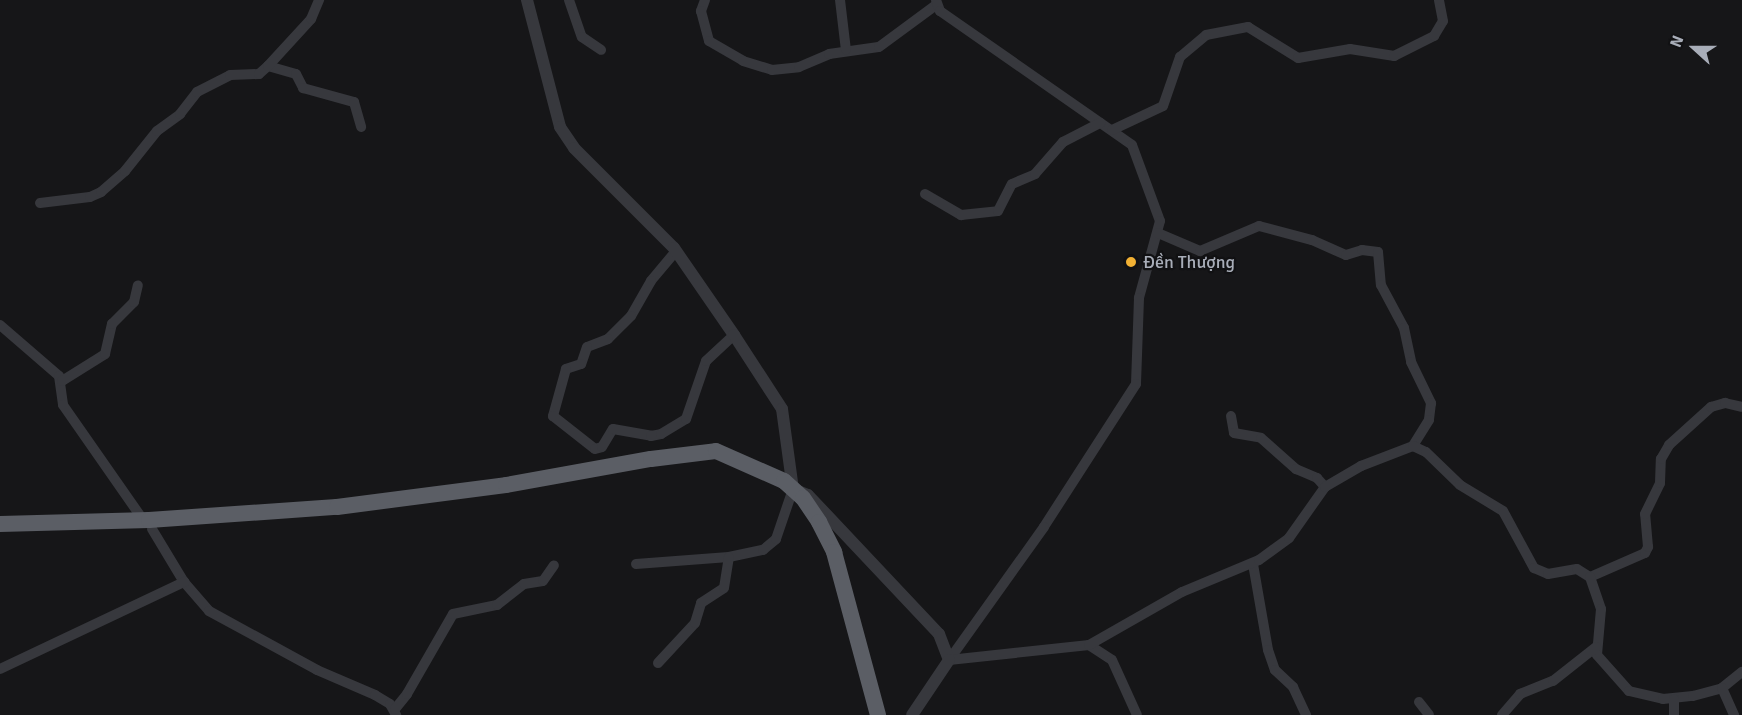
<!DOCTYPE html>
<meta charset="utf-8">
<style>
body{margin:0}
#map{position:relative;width:1742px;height:715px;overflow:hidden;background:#161618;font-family:Signika,sans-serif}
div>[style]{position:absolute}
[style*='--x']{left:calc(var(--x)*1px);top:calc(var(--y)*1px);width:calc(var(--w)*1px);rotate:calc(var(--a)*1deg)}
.minor>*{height:10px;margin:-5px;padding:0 5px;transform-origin:5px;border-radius:5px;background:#37383d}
.tertiary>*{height:12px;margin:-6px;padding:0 6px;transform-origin:6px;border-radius:6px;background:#37383d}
.trunk>*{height:16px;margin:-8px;padding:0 8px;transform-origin:8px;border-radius:8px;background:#5b5e65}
.dots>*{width:16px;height:16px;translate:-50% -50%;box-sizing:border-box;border:3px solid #111113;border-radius:50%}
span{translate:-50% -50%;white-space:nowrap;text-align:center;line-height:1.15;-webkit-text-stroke:4.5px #111113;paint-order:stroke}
.poi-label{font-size:18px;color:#a8adb8}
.left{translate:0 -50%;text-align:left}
.north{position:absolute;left:1664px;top:18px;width:60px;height:60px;-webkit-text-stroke:4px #111113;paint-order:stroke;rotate:291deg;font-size:16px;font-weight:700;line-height:24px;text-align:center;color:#a8adb8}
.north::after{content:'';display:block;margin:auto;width:21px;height:27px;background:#a8adb8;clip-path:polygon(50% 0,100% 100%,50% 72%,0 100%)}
</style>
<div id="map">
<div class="minor">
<div style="--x:569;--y:0;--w:39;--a:71"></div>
<div style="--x:582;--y:37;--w:23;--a:34"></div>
<div style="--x:705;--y:0;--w:12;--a:110"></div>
<div style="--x:701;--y:11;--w:31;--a:75"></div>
<div style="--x:709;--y:41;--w:39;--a:30"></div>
<div style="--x:743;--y:61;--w:30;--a:17"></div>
<div style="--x:772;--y:70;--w:27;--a:-6"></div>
<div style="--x:799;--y:67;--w:33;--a:-23"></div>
<div style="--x:829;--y:54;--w:50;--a:-8"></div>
<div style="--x:879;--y:47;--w:71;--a:-36.4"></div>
<div style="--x:840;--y:0;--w:50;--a:83.2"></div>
<div style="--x:936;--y:0;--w:12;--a:70"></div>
<div style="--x:940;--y:11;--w:234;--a:34.9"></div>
<div style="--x:1132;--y:145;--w:81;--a:69.8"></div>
<div style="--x:1160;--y:221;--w:80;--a:105.3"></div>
<div style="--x:1139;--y:298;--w:86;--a:92"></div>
<div style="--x:1136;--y:384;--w:170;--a:122.8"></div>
<div style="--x:1044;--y:527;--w:163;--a:125.5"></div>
<div style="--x:268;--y:66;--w:29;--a:16"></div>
<div style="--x:296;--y:74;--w:16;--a:63"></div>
<div style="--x:303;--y:88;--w:53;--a:15.4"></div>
<div style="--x:354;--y:102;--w:26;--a:74"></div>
<div style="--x:1112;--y:130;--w:56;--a:-25.2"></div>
<div style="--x:1163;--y:106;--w:52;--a:-70.9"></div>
<div style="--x:1180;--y:57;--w:34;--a:-40"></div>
<div style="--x:1206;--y:35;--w:43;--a:-10.8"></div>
<div style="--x:1248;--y:27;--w:59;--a:31.8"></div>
<div style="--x:1298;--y:58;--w:53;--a:-9.8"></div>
<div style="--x:1350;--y:49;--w:45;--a:9"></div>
<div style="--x:1394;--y:56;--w:45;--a:-26.6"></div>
<div style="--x:1434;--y:36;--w:17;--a:-59"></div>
<div style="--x:1443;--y:21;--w:21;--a:-101"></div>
<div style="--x:925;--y:194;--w:42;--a:30.3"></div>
<div style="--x:961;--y:215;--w:37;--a:-6"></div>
<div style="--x:998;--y:211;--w:30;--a:-63"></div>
<div style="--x:1012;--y:184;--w:25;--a:-23"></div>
<div style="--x:1035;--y:174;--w:43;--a:-48.8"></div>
<div style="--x:1063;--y:142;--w:42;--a:-27.2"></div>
<div style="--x:40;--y:203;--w:50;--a:-6.8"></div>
<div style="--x:90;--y:197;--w:12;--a:-24"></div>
<div style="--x:101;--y:192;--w:32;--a:-41"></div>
<div style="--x:125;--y:171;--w:51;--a:-51.3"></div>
<div style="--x:157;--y:131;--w:29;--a:-36"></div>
<div style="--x:180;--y:114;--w:28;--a:-52"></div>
<div style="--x:197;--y:92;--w:37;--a:-27"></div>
<div style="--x:230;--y:75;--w:29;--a:-2"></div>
<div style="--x:259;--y:74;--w:12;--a:-42"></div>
<div style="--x:268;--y:66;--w:64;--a:-47.5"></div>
<div style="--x:311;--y:19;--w:21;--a:-67"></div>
<div style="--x:1158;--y:233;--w:46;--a:23.2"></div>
<div style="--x:1200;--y:251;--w:64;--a:-23"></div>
<div style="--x:1259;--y:226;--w:55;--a:14.8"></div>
<div style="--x:1312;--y:240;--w:37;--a:24"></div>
<div style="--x:1346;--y:255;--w:17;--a:-17"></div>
<div style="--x:1362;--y:250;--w:16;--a:7"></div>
<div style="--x:1378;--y:252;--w:33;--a:85"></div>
<div style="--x:1381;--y:285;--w:49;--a:61.9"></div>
<div style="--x:1404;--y:328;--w:35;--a:78"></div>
<div style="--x:1411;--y:362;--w:46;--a:64"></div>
<div style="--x:1431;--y:403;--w:17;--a:97"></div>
<div style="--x:1429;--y:420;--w:31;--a:122"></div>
<div style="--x:676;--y:251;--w:39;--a:130"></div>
<div style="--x:651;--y:281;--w:40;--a:119.7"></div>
<div style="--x:631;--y:316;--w:33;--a:135"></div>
<div style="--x:608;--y:339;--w:22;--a:159"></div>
<div style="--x:587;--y:347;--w:18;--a:109"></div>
<div style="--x:581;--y:364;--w:16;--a:162"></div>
<div style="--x:566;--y:369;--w:49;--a:105.5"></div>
<div style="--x:553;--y:416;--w:53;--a:38.2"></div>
<div style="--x:595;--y:449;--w:7;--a:-16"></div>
<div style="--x:602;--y:447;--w:21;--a:-59"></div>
<div style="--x:613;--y:429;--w:39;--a:10"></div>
<div style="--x:651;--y:436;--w:10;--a:-11"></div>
<div style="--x:661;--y:434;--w:29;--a:-31"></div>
<div style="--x:686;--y:419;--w:61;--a:-71"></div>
<div style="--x:706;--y:361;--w:38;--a:-43"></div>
<div style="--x:0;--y:325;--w:78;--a:40.8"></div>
<div style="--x:59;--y:376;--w:29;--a:82"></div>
<div style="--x:63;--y:405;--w:141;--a:55.1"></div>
<div style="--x:62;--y:381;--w:51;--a:-32.1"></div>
<div style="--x:105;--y:354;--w:31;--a:-77"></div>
<div style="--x:112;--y:324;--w:31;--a:-45"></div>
<div style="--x:134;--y:302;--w:17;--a:-77"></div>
<div style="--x:1231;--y:416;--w:17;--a:80"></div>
<div style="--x:1234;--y:433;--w:27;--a:10"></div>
<div style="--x:1261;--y:438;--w:47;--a:41.5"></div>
<div style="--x:1296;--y:469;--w:23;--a:23"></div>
<div style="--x:1317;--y:478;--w:12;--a:48"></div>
<div style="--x:152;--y:529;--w:62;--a:58.9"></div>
<div style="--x:184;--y:582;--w:38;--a:49"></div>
<div style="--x:209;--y:611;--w:123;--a:28.6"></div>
<div style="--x:317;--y:670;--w:63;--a:23.3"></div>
<div style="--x:375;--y:695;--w:17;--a:31"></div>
<div style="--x:390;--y:704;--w:13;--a:61"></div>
<div style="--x:636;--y:564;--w:93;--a:-4.3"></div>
<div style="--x:729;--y:557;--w:35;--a:-12"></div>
<div style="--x:763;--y:550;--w:17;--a:-40"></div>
<div style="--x:776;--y:539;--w:53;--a:-71.2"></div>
<div style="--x:1253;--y:564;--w:87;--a:80.1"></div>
<div style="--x:1268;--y:650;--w:21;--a:71"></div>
<div style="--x:1275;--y:670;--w:25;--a:43"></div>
<div style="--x:1293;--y:687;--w:31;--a:65"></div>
<div style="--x:1590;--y:577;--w:60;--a:-23.6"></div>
<div style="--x:1645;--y:553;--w:7;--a:-63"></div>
<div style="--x:1648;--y:547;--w:33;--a:-95"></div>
<div style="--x:1645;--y:514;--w:34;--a:-64"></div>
<div style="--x:1660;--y:483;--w:24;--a:-88"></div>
<div style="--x:1661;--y:459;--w:16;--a:-60"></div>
<div style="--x:1669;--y:445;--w:57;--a:-42.1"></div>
<div style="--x:1711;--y:407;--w:15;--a:-16"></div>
<div style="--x:1725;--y:403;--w:17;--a:13"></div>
<div style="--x:1089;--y:645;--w:27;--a:33"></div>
<div style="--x:1112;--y:660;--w:60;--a:65.6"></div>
<div style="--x:949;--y:660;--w:141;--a:-6.1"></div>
<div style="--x:1089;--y:645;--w:107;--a:-29.7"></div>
<div style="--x:1182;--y:592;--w:83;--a:-22.6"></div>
<div style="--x:1259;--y:560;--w:37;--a:-36"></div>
<div style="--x:1289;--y:538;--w:62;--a:-54.8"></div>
<div style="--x:1325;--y:487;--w:42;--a:-30.3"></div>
<div style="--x:1361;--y:466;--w:56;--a:-21"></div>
<div style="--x:1413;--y:446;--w:14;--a:25"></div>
<div style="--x:1426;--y:452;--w:47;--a:44.1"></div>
<div style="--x:1460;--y:485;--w:50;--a:31.2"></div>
<div style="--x:1503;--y:511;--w:65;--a:61.5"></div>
<div style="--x:1534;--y:568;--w:15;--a:23"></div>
<div style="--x:1548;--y:574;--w:29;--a:-10"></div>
<div style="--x:1577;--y:569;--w:15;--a:32"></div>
<div style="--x:1590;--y:577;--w:34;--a:71"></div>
<div style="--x:1601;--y:609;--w:46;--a:95"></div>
<div style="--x:1597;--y:655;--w:48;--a:48.4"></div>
<div style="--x:1629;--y:691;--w:35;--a:13"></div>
<div style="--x:1663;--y:699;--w:30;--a:-6"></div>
<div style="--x:1693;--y:696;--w:30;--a:-15"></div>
<div style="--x:1722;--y:688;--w:26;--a:-39"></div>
<div style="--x:658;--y:663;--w:54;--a:-47.2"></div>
<div style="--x:695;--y:623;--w:21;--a:-73"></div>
<div style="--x:701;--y:603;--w:27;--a:-33"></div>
<div style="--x:724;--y:588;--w:31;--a:-81"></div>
<div style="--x:0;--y:669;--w:204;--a:-25.3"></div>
<div style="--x:1722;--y:688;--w:30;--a:66"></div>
<div style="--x:1674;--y:699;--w:16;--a:90"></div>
<div style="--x:1419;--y:702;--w:16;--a:52"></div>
<div style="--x:395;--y:709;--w:19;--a:-51"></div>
<div style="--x:407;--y:694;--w:92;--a:-60.1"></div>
<div style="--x:453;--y:614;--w:45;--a:-11.6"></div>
<div style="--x:497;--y:605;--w:34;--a:-38"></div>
<div style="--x:524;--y:584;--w:19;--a:-9"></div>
<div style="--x:543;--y:581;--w:19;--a:-55"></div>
<div style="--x:1502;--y:715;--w:28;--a:-49"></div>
<div style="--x:1520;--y:694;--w:35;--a:-22"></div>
<div style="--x:1553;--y:681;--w:55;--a:-38.3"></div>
</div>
<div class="tertiary">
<div style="--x:527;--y:0;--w:131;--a:75.4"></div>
<div style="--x:560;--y:127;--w:25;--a:56"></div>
<div style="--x:574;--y:148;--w:141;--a:45"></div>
<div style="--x:674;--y:248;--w:106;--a:55.4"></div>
<div style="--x:734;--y:335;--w:88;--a:57"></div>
<div style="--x:782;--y:409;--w:81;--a:82.2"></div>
<div style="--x:793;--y:489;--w:16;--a:22"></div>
<div style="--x:808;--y:495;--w:191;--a:46.7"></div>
<div style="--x:939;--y:634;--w:28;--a:69"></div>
<div style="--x:949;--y:660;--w:66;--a:123.9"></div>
</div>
<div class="trunk">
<div style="--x:0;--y:524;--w:149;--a:-1.5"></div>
<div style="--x:149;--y:520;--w:188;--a:-4"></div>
<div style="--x:337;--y:507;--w:170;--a:-7.4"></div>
<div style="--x:506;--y:485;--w:147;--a:-10.2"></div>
<div style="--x:651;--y:459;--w:65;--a:-7"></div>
<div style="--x:716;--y:451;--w:74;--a:23.8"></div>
<div style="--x:784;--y:481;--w:25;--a:42"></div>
<div style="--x:803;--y:498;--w:29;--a:56"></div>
<div style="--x:819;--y:522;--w:34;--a:63"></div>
<div style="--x:834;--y:552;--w:169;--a:74.9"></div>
</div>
<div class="dots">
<div style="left:1131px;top:262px;background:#f2b134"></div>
</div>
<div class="poi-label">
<span class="left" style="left:1143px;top:262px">Đền Thượng</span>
</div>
<div class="north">N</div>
</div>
